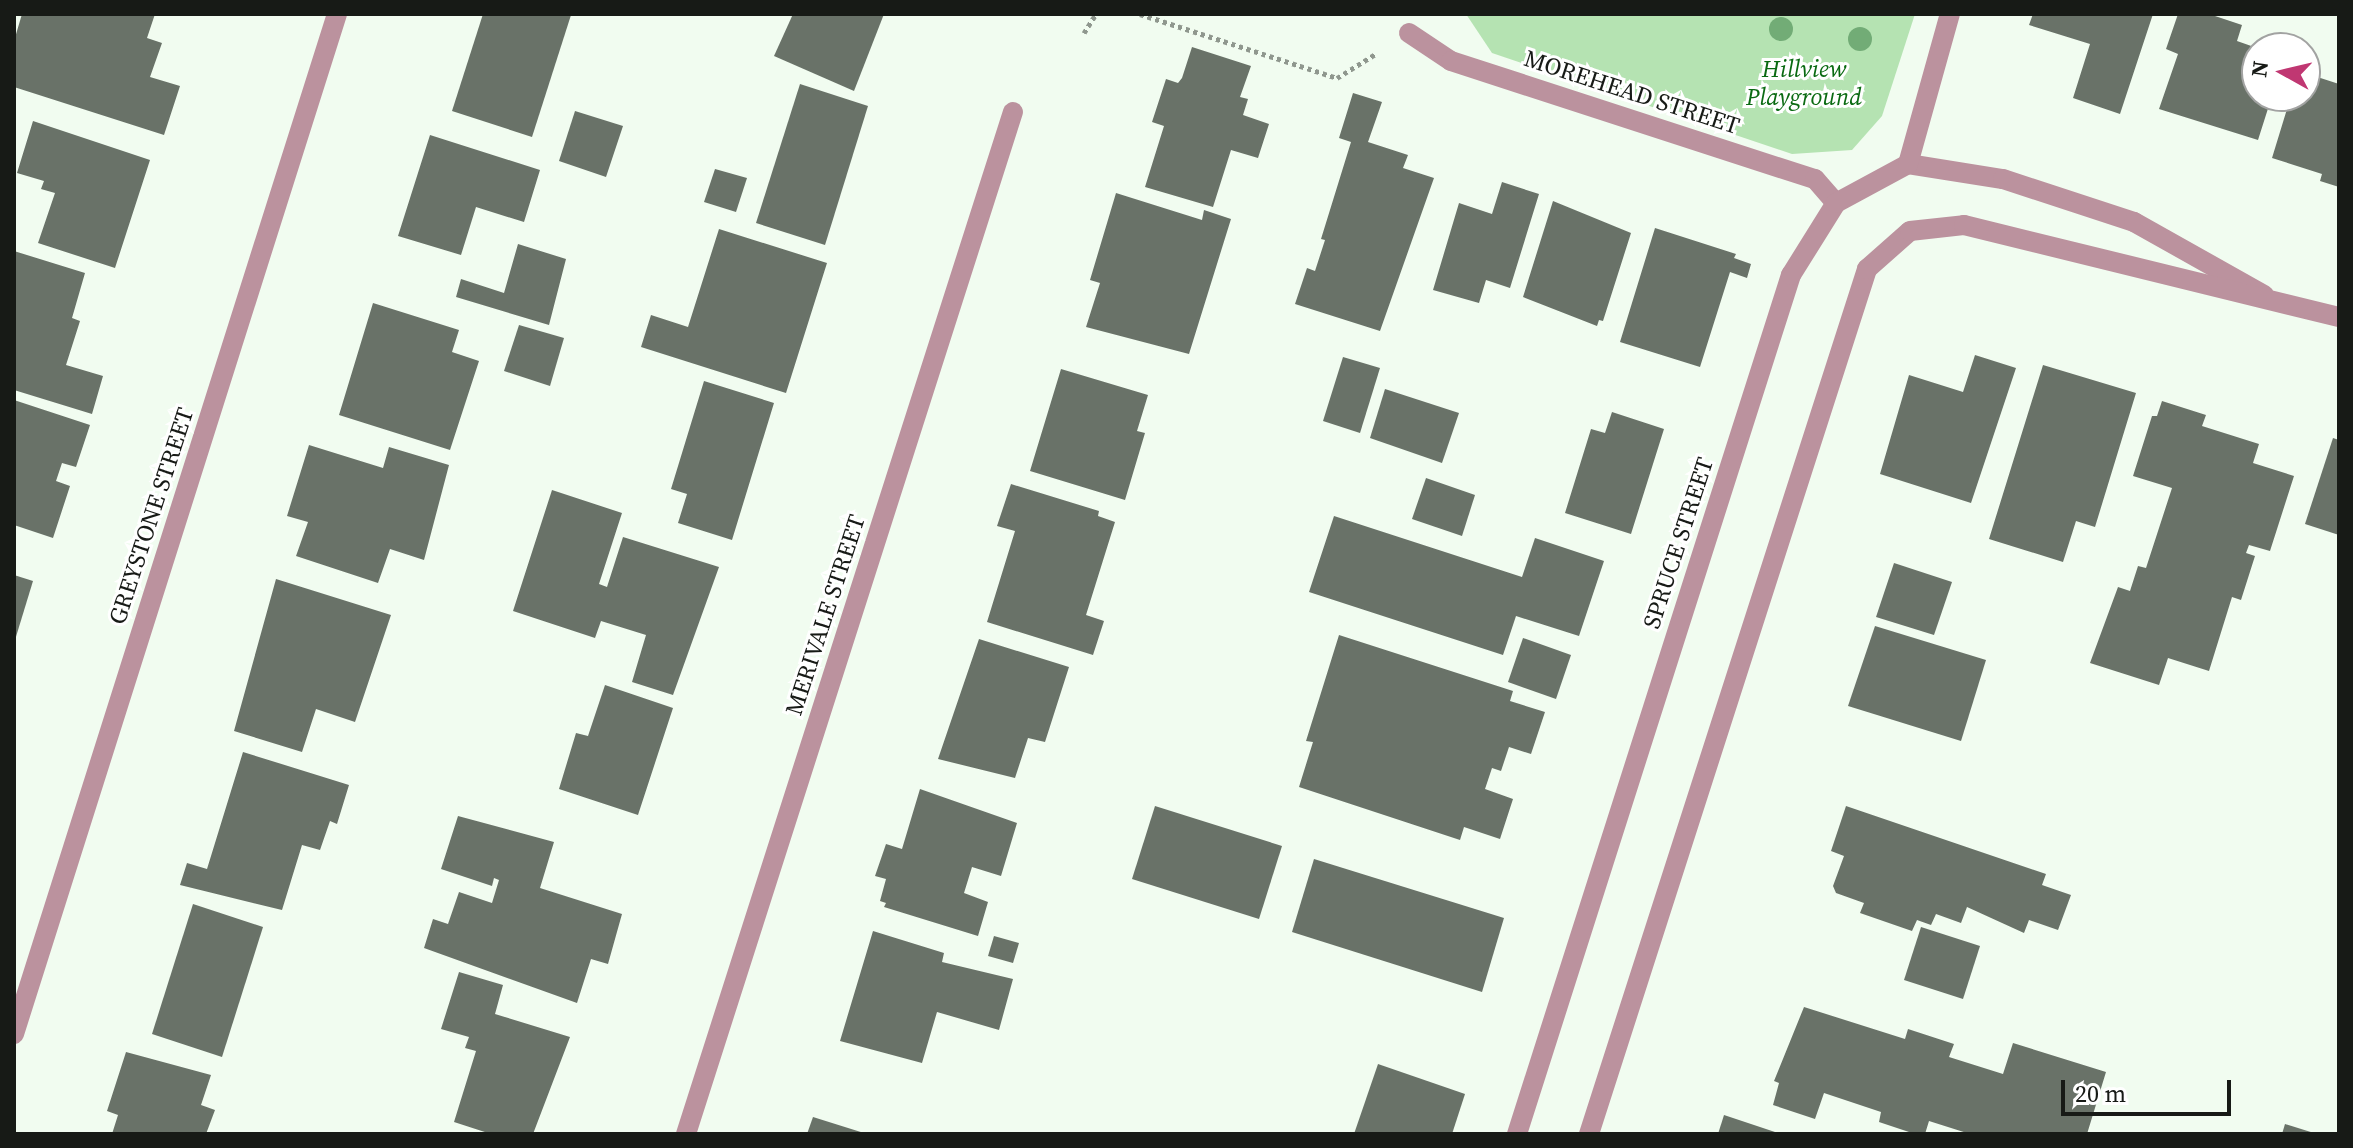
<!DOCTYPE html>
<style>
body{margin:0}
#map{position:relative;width:2353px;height:1148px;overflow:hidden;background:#f1fcf0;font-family:"Source Serif 4",serif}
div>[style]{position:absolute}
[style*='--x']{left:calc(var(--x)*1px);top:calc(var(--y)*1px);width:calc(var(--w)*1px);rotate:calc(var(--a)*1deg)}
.green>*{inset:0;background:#b5e3b2}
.building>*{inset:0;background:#697268}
.path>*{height:5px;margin-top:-2.5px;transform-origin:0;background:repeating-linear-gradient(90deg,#8f978e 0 4px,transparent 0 8px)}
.service>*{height:20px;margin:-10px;padding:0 10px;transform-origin:10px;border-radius:10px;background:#bb929e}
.minor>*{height:20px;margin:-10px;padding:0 10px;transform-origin:10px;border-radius:10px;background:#bb929e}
.trees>*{width:24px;height:24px;margin:-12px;border-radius:50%;background:#72ac76}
span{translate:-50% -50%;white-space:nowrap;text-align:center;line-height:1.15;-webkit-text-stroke:6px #fff;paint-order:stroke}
.park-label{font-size:24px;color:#0a6a12;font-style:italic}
.street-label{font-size:24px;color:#171a16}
.frame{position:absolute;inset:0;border:16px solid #171a16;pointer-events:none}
.north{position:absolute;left:2241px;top:32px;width:80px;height:80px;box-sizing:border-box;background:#fff;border:2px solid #a2a3a2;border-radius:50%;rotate:278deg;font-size:22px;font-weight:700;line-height:32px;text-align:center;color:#171a16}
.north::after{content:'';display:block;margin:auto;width:28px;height:36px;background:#c03772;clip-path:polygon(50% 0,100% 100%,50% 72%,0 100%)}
.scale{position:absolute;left:2061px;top:1080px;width:170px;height:36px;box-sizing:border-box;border:4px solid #171a16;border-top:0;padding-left:10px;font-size:24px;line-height:28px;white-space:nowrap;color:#171a16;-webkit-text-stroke:6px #fff;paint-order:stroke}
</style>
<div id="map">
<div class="green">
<div style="clip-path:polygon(1466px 14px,1915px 14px,1882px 116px,1852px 150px,1792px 154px,1492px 53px)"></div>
</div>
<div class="building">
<div style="clip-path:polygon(22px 14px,155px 14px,147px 38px,162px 43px,150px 77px,180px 86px,164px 135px,14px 87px,14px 41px)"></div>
<div style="clip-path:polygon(483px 14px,571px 15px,532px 137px,452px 111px)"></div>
<div style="clip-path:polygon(793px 14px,884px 14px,854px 91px,774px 56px)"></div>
<div style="clip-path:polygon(2033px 14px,2153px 14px,2120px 114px,2073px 98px,2090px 44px,2029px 25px)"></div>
<div style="clip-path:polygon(2178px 14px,2209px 14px,2242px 25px,2237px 41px,2257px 48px,2257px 96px,2272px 96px,2258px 140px,2159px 109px,2178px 54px,2166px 49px)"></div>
<div style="clip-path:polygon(1192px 47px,1251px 66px,1240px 97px,1248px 99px,1243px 115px,1269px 124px,1258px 158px,1231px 150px,1213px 207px,1145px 187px,1164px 126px,1152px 122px,1166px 79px,1178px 83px,1182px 78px)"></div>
<div style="clip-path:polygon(2305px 73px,2339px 84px,2339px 187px,2320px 181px,2322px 174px,2272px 158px,2291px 96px,2305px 96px)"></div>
<div style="clip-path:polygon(800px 84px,868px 106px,825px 245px,756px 223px)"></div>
<div style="clip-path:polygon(1353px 93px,1382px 102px,1368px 142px,1408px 155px,1403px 168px,1434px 178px,1380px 331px,1295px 304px,1307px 268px,1315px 271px,1325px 240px,1321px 239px,1351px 142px,1339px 138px)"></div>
<div style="clip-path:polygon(575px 111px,623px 126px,606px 177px,559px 161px)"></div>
<div style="clip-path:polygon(33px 121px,150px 160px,115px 268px,38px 243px,55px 193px,41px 189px,44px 181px,17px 173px)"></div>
<div style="clip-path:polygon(430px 135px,540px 170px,524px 222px,476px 207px,461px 255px,398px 236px)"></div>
<div style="clip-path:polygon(715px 169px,747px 178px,736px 212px,704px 202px)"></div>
<div style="clip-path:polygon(1502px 182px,1539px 194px,1510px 288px,1486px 280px,1479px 303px,1433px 290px,1459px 203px,1492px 214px)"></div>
<div style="clip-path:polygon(1116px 193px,1202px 220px,1204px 210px,1231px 219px,1189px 354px,1086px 327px,1100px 283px,1090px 280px)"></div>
<div style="clip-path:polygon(1553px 201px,1631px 233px,1603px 321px,1599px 320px,1597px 326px,1523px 297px)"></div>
<div style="clip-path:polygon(1655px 228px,1736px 254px,1734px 258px,1751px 264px,1747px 278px,1730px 272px,1700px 367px,1620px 342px)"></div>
<div style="clip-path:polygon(719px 229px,827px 263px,786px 393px,641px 347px,651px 315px,688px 327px)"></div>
<div style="clip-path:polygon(518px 244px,566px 259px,549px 325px,456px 297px,461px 279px,504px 293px)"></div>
<div style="clip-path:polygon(14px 251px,85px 273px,72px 318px,80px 321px,66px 365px,103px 376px,92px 414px,14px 390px)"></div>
<div style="clip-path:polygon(373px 303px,459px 330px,452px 352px,479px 361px,450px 450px,339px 415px)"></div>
<div style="clip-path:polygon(519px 325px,564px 338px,550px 386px,504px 371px)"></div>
<div style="clip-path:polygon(1975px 355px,2016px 368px,1971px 503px,1880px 474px,1909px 375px,1963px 392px)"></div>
<div style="clip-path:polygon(1343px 357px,1380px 368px,1360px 433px,1323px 421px)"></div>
<div style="clip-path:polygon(2043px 365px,2136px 393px,2095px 527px,2076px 521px,2063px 562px,1989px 539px)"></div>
<div style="clip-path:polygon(1061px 369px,1148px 395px,1137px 431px,1145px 433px,1125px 500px,1030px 471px)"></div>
<div style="clip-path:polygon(704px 381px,774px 403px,732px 540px,678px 523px,687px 494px,671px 489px)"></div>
<div style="clip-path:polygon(1385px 389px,1459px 413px,1442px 463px,1370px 438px)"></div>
<div style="clip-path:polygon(14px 400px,90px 425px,76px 467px,62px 463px,56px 481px,70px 486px,53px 538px,14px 525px)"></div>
<div style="clip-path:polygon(2162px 401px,2206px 415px,2202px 426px,2259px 444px,2253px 463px,2294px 476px,2270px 551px,2249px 545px,2246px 553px,2255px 556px,2241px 600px,2232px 597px,2209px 671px,2168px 658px,2159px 685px,2090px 663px,2118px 587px,2130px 591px,2138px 566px,2146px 568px,2172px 488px,2133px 476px,2152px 416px,2157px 416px)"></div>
<div style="clip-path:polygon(1612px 412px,1664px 429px,1631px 534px,1565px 513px,1591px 429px,1605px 433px)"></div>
<div style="clip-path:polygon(2333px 438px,2339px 440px,2339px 535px,2305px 524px)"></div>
<div style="clip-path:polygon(309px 445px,383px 468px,389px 447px,449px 465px,424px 560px,390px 549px,378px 583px,296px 556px,308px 522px,287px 516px)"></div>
<div style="clip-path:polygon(1426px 478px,1475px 495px,1462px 536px,1412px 519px)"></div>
<div style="clip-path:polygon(1011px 484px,1099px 511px,1098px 516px,1115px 522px,1086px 615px,1104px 621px,1093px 655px,987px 622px,1015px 531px,997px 526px)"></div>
<div style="clip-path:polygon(552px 490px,622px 513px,599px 584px,607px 587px,623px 537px,719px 567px,673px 695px,632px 682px,646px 635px,601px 621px,595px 638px,513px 611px)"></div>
<div style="clip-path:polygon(1334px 516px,1522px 577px,1535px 538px,1604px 561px,1579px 636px,1516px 616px,1503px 655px,1309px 592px)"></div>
<div style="clip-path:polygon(1894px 563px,1952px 582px,1934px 635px,1876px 617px)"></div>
<div style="clip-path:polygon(14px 575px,33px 581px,15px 640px,14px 640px)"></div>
<div style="clip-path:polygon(276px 579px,391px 615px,355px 722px,316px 709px,302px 752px,234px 731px)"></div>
<div style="clip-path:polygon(1875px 626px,1986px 660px,1961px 741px,1848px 706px)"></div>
<div style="clip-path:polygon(1339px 635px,1513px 691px,1510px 701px,1545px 712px,1531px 754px,1509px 747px,1501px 771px,1492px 768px,1485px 789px,1513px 799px,1500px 839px,1464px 827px,1460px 840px,1299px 787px,1313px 742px,1306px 741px)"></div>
<div style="clip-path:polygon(1523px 638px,1571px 655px,1556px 699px,1508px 682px)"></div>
<div style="clip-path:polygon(979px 639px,1069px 667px,1045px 742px,1028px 738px,1015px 778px,938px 759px)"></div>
<div style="clip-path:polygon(605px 685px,673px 708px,638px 815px,559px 789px,576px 733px,588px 736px)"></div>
<div style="clip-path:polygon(243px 752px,349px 785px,337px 824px,330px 821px,320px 850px,302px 845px,282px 910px,180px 885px,187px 863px,207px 869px)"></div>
<div style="clip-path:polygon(920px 789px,1017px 823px,1001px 876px,972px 867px,964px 893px,988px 902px,978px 936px,884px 907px,886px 903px,880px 901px,886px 879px,875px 876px,886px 844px,902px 849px)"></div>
<div style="clip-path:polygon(1155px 806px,1282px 846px,1259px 919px,1132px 879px)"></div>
<div style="clip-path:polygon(1846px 806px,2046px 874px,2042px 885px,2071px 895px,2058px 930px,2029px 920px,2024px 933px,1967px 907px,1961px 923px,1936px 914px,1931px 925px,1917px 920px,1912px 931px,1860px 913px,1864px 903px,1836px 893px,1833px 886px,1844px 856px,1831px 851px)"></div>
<div style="clip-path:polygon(458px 816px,554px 842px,540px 888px,622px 914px,608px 964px,591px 959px,577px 1003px,424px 948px,433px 919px,448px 924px,459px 892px,492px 903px,499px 880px,494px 878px,492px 886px,441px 869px)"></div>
<div style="clip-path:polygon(1314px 859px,1504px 918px,1482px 992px,1292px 932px)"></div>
<div style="clip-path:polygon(193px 904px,263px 927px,222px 1057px,152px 1034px)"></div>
<div style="clip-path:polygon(1921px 927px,1980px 946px,1963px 999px,1904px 980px)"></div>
<div style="clip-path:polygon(873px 931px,944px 953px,942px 962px,1013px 979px,999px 1030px,937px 1012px,922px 1063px,840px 1041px)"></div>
<div style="clip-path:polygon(994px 936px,1019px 943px,1013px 963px,988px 956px)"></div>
<div style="clip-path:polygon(459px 972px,503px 985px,495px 1014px,570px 1037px,533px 1134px,491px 1134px,454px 1122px,476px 1051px,465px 1048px,469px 1037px,441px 1029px)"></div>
<div style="clip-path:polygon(1804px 1007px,1905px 1039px,1908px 1029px,1954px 1044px,1949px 1057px,2003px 1074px,2013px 1043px,2106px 1072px,2087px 1134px,1970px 1134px,1929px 1121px,1925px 1134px,1915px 1134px,1879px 1122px,1881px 1112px,1824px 1093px,1815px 1119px,1773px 1105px,1779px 1083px,1774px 1081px)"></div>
<div style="clip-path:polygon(126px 1052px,211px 1075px,201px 1105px,215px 1110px,206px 1134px,112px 1134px,118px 1115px,107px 1111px)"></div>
<div style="clip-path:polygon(1378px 1064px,1465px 1094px,1452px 1134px,1354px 1134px)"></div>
<div style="clip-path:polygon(1724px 1115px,1778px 1133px,1778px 1134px,1718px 1134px)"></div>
<div style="clip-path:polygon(813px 1117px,864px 1133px,864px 1134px,807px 1134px)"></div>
<div style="clip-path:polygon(2285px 1124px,2314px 1133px,2314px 1134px,2282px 1134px)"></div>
</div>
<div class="path">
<div style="--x:1140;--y:14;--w:207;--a:18"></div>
<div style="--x:1337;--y:78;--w:47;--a:-32"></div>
<div style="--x:1084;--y:33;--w:22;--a:-58"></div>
</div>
<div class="service">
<div style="--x:1409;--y:33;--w:50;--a:33.7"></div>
<div style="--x:1451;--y:61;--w:383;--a:18"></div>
<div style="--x:1815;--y:179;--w:32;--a:49"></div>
<div style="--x:1908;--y:164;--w:96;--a:9"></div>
<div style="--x:2003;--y:179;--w:138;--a:18.2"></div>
<div style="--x:2134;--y:222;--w:149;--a:29.3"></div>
<div style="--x:1517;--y:1134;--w:902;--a:-72.31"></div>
<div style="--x:1791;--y:275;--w:85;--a:-58"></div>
<div style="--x:1836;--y:203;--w:82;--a:-28.4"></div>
<div style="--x:1908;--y:164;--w:156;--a:-74.4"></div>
</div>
<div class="minor">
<div style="--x:14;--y:1034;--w:1070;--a:-72.43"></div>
<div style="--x:686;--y:1134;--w:1073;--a:-72.26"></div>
<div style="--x:1589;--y:1134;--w:909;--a:-72.18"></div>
<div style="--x:1867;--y:269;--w:57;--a:-41.5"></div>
<div style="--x:1910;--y:231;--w:54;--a:-6.3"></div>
<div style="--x:1964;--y:225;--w:386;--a:13.8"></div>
</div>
<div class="trees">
<div style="left:1781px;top:29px"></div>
<div style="left:1860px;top:39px"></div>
</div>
<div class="park-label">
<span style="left:1804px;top:83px">Hillview<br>Playground</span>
</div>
<div class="street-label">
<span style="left:1632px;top:92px;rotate:18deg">MOREHEAD STREET</span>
<span style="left:151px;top:516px;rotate:-72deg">GREYSTONE STREET</span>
<span style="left:1678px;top:543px;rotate:-72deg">SPRUCE STREET</span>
<span style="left:825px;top:615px;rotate:-72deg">MERIVALE STREET</span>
</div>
<div class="frame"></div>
<div class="north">N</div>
<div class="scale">20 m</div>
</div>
